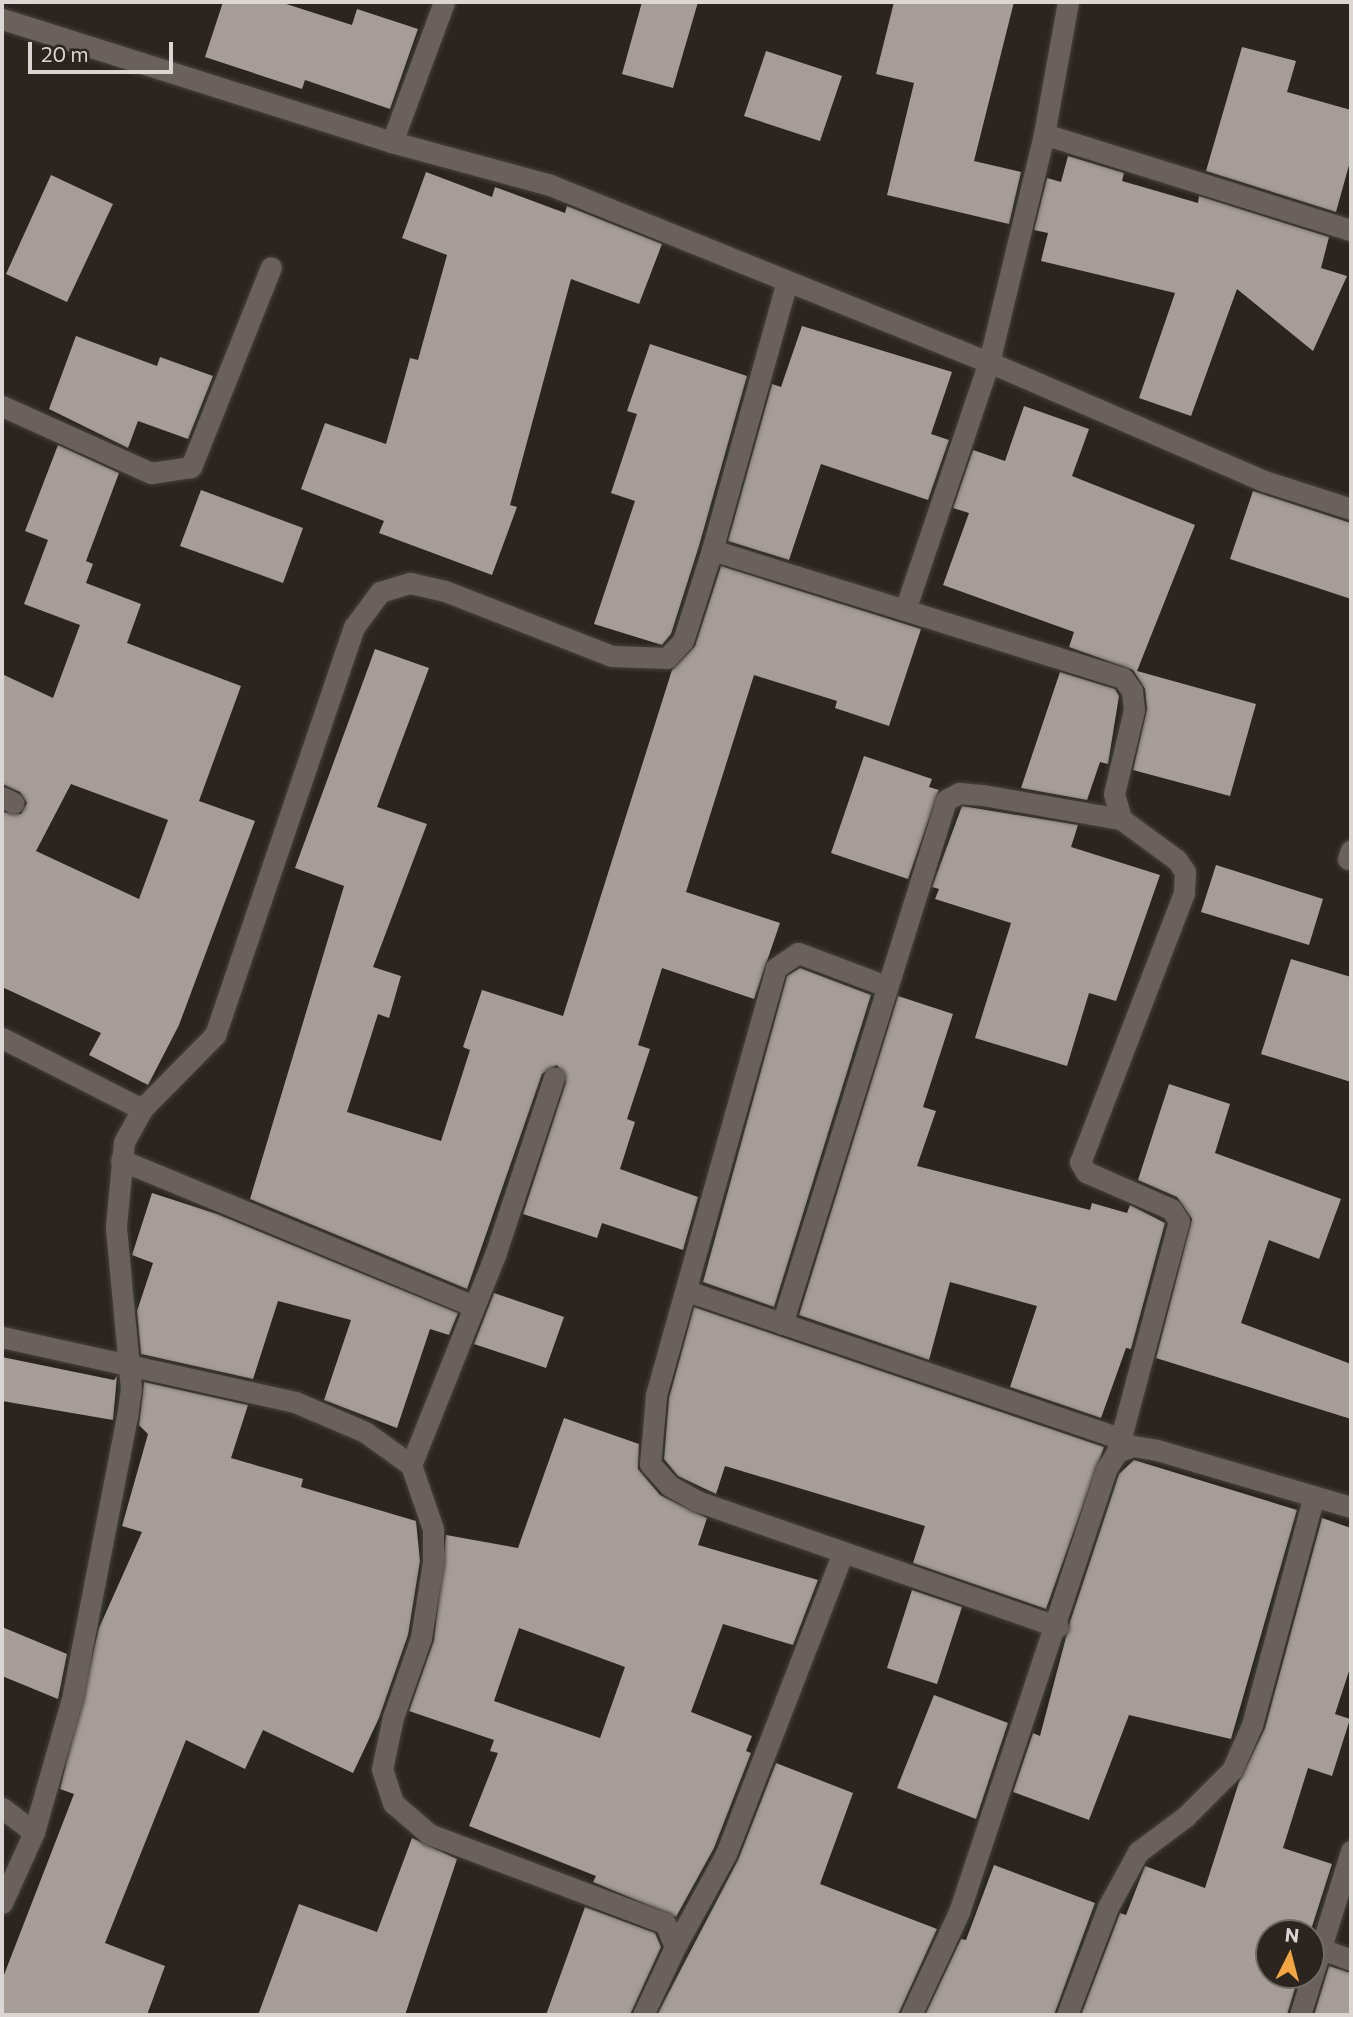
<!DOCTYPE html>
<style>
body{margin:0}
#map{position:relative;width:1353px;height:2017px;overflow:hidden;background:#2b241f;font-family:Commissioner,sans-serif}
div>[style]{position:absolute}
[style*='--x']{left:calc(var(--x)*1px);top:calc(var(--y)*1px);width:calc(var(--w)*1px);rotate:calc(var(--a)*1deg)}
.building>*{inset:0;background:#a69d98}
.roads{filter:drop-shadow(0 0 2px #47413e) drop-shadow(0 0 2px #47413e)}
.minor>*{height:21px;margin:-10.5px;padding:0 10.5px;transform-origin:10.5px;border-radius:10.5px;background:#6a615c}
span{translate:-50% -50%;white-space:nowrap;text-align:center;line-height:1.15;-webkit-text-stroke:7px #2b241f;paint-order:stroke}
.frame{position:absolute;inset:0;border:4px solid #dbd6d3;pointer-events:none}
.north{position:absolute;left:1255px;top:1919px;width:70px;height:70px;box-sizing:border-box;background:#2b241f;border:2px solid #716b67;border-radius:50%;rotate:6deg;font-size:19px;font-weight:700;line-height:28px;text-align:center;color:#dbd6d3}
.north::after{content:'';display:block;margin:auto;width:24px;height:32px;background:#f2a541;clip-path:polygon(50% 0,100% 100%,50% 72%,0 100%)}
.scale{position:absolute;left:28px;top:42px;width:145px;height:32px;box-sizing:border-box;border:4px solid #dbd6d3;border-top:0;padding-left:9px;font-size:21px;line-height:24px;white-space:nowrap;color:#dbd6d3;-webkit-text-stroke:5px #2b241f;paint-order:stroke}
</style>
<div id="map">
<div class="building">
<div style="clip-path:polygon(223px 2px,280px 2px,352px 25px,357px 9px,418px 29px,390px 109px,305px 80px,302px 89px,205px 57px)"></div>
<div style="clip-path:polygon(642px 2px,698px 2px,673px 88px,622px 74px)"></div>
<div style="clip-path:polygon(894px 2px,1014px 2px,974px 161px,1021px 172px,1009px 224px,887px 195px,914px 83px,876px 74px)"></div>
<div style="clip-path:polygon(1242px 47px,1296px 61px,1287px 92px,1351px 110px,1351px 158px,1336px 212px,1206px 171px)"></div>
<div style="clip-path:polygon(766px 51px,842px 76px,820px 141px,744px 116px)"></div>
<div style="clip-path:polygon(1068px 156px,1124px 173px,1122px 181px,1198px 203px,1199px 196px,1329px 237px,1321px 268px,1347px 276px,1313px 351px,1237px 289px,1191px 416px,1139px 398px,1175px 293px,1041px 261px,1048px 233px,1034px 230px,1047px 178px,1061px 182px)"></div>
<div style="clip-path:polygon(426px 172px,492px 197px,495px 187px,565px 213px,567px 206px,662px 244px,639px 304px,571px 279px,510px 505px,517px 507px,492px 575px,379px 533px,384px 521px,301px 489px,325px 423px,386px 444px,410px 358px,418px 360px,447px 255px,402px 238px)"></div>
<div style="clip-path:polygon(51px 175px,113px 204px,67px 302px,6px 274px)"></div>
<div style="clip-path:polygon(802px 326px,952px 372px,931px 434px,949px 440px,928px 500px,821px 464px,789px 560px,728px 541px,772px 384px,781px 387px)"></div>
<div style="clip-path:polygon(76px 336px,157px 366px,160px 357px,213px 376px,188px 439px,138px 421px,128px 448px,49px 409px)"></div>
<div style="clip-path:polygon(650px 344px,747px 376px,699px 546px,671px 634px,662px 645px,594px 624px,635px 501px,611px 493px,637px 414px,627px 411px)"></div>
<div style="clip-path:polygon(1024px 406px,1089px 429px,1072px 476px,1195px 525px,1137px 671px,1256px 704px,1230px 796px,1133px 770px,1147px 709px,1145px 689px,1133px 670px,1069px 647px,1074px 632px,943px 585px,969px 513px,953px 508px,973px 450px,1005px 461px)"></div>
<div style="clip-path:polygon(evenodd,58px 445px,119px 473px,86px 561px,93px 564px,86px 583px,141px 604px,127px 643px,241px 686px,199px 801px,255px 821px,179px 1025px,148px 1085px,89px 1055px,101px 1033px,2px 987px,2px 812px,21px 814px,27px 803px,20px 792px,2px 784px,2px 674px,53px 698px,80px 625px,24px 604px,48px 540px,25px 531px,58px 445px,71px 784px,168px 820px,139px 899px,36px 851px,71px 784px)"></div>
<div style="clip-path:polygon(201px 490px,303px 528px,283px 583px,180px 546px)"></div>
<div style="clip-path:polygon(1253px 491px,1351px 523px,1351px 599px,1230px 559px)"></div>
<div style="clip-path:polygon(721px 566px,921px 629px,889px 726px,835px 708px,837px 701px,754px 675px,686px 892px,780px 923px,754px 999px,662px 968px,638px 1045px,650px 1049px,627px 1119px,635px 1122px,620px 1169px,698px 1197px,683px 1250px,602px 1223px,597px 1238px,523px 1214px,566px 1082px,557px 1065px,542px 1074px,467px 1289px,250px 1199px,344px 886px,295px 868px,375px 649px,429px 668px,377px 807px,427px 824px,373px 967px,401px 976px,389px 1018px,378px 1014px,347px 1112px,441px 1141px,470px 1050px,463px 1047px,482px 990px,563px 1016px,672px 670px,695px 646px)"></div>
<div style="clip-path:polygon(1060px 672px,1115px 689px,1119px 696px,1108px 764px,1100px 762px,1087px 800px,1021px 788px)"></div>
<div style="clip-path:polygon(864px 756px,932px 779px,929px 787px,939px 790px,908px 879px,831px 853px)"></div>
<div style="clip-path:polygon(962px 806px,1078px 825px,1071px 847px,1160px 875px,1116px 1001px,1089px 993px,1067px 1066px,975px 1038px,1011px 923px,935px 899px,939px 889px,932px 887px)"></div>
<div style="clip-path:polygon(1216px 865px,1323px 899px,1309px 945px,1201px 912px)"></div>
<div style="clip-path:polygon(1291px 959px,1351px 977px,1351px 1082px,1261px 1054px)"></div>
<div style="clip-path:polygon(800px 968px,871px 995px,774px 1307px,703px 1282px,787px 976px)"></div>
<div style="clip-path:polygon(898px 996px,953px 1014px,923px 1107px,936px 1111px,917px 1166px,1090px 1210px,1092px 1203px,1127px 1213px,1130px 1205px,1165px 1223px,1131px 1349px,1126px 1348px,1101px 1418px,1010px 1387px,1037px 1306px,950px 1282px,929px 1360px,799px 1315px)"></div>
<div style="clip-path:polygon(1169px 1084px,1230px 1104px,1215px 1153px,1341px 1199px,1319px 1259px,1269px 1240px,1241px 1323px,1351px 1364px,1351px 1419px,1156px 1358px,1192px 1219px,1177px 1197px,1138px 1180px)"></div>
<div style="clip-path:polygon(152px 1193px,217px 1214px,458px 1313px,449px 1335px,430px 1329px,397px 1428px,324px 1400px,351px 1320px,278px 1301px,253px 1379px,141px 1354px,137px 1311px,153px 1263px,132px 1255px)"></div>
<div style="clip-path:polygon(494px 1293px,564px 1317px,546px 1368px,474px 1344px)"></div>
<div style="clip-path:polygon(694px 1307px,1104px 1447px,1046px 1609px,913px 1563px,925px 1526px,725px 1466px,716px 1494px,678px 1476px,664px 1459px,669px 1398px)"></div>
<div style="clip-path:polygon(2px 1357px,114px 1380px,117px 1376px,113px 1420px,2px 1401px)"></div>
<div style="clip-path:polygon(144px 1382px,248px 1405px,231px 1458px,303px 1479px,301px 1487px,416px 1521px,420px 1561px,408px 1635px,379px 1718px,353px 1773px,263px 1730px,245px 1769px,186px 1740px,105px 1943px,165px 1966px,147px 2015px,2px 2015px,2px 1980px,74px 1794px,60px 1789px,99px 1628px,142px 1532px,122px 1526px,148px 1434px,139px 1425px)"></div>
<div style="clip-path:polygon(evenodd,564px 1418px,639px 1444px,638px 1469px,660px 1495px,707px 1518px,698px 1545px,818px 1580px,793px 1645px,723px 1624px,691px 1712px,752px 1736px,746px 1751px,751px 1753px,714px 1848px,676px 1917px,593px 1882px,596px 1876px,469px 1826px,498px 1753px,490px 1751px,494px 1740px,409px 1711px,434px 1640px,446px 1535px,518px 1548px,564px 1418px,519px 1628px,625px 1667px,600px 1738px,494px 1701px,519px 1628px)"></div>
<div style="clip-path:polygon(1134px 1460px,1297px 1510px,1231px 1739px,1129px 1715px,1089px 1820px,1013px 1792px,1033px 1733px,1040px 1736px,1070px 1622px,1119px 1474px)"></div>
<div style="clip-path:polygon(1322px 1518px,1351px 1528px,1351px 1665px,1335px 1714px,1350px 1719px,1332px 1776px,1308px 1768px,1283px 1848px,1332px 1864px,1310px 1933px,1269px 1933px,1269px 1975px,1299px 1975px,1287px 2015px,1081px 2015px,1120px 1913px,1126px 1915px,1145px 1866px,1205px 1888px,1239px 1782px,1265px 1728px)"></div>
<div style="clip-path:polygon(912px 1590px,962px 1607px,937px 1684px,887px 1668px)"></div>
<div style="clip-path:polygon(2px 1627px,67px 1654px,58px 1699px,2px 1676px)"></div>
<div style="clip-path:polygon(934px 1695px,1008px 1723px,976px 1819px,897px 1788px)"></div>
<div style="clip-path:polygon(776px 1763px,853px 1793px,820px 1884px,937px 1929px,898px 2015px,657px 2015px,738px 1860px)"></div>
<div style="clip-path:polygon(412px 1838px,457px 1859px,405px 2015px,258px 2015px,299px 1904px,377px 1932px)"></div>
<div style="clip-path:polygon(994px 1865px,1095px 1903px,1054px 2015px,925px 2015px,961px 1939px,966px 1940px)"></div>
<div style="clip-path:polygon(585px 1907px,655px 1933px,661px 1947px,630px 2015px,546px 2015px)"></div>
<div style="clip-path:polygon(1329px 1966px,1351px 1973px,1351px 2015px,1314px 2015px)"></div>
</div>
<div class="roads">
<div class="minor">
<div style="--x:2;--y:19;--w:409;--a:17.5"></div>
<div style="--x:392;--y:142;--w:164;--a:15.2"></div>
<div style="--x:550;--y:185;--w:473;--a:22"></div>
<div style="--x:989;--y:362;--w:300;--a:23.4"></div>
<div style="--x:1264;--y:481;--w:91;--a:17.8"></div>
<div style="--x:1044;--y:134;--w:322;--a:17.4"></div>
<div style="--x:392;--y:142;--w:149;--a:-69.6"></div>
<div style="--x:2;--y:406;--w:163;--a:24.2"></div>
<div style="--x:151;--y:473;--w:40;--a:-8.5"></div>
<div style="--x:191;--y:467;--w:215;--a:-68.2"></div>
<div style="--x:712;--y:550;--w:279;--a:-74.4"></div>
<div style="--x:906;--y:607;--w:259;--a:-71.3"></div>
<div style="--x:989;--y:362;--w:235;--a:-76.4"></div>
<div style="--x:1044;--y:134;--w:134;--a:-79.7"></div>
<div style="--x:2;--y:797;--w:13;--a:27"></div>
<div style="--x:1348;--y:859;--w:9;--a:-72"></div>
<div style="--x:886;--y:986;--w:94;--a:-159.4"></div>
<div style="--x:798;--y:953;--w:27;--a:146"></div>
<div style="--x:776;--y:968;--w:445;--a:105.7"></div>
<div style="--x:656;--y:1396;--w:68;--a:95"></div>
<div style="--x:650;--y:1464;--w:30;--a:48"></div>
<div style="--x:670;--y:1486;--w:31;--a:29"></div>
<div style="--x:697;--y:1501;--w:382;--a:19.2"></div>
<div style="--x:2;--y:1038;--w:157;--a:26.9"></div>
<div style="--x:121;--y:1160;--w:382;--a:22.5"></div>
<div style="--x:687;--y:1291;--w:459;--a:18.8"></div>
<div style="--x:782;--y:1324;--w:549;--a:-72.62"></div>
<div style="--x:946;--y:800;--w:15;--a:-28"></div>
<div style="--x:959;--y:793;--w:24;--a:5"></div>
<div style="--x:983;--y:795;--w:140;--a:9.9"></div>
<div style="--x:2;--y:1337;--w:300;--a:12.5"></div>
<div style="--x:295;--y:1402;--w:76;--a:23.2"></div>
<div style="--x:365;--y:1432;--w:57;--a:35.7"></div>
<div style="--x:411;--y:1465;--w:68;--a:71"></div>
<div style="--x:433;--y:1529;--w:33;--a:90"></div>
<div style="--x:433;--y:1562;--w:77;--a:99"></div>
<div style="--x:421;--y:1638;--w:84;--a:109.5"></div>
<div style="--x:393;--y:1717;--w:53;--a:101.9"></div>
<div style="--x:382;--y:1769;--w:36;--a:72"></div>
<div style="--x:393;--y:1803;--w:48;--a:40.7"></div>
<div style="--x:429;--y:1834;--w:252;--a:20.7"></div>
<div style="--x:665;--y:1923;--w:26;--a:67"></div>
<div style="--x:675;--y:1947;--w:75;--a:115.2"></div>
<div style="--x:411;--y:1465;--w:226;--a:-68.2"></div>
<div style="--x:495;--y:1255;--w:187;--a:-71.6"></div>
<div style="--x:2;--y:1808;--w:40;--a:37"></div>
<div style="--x:2;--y:1903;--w:78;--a:-65.7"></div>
<div style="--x:34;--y:1832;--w:138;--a:-74.1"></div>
<div style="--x:72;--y:1699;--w:287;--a:-79"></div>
<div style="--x:127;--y:1417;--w:28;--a:-82"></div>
<div style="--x:131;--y:1389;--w:164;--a:-95.3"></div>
<div style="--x:116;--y:1226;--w:84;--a:-84.6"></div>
<div style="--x:124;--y:1142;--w:38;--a:-61"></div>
<div style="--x:142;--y:1109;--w:104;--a:-45.4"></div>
<div style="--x:215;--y:1035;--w:431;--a:-71.2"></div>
<div style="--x:354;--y:627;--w:44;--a:-53.4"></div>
<div style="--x:380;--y:592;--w:31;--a:-17"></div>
<div style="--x:410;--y:583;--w:36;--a:13"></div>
<div style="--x:445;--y:591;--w:179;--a:21.3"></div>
<div style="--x:612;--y:656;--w:55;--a:2.1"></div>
<div style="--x:667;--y:658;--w:23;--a:-47"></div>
<div style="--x:683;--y:641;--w:96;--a:-72.3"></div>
<div style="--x:712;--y:550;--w:430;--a:17.3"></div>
<div style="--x:1123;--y:678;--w:16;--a:55"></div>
<div style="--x:1132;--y:691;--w:19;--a:84"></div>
<div style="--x:1134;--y:710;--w:86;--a:103.4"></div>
<div style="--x:1114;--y:794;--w:26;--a:74"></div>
<div style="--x:1121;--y:819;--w:69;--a:36.2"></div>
<div style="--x:1177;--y:860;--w:14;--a:56"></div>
<div style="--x:1185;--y:872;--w:21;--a:93"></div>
<div style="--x:1184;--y:893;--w:288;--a:111.1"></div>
<div style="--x:1080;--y:1162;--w:12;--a:59"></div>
<div style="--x:1086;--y:1172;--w:93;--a:23.5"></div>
<div style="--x:1171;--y:1209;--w:14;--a:56"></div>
<div style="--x:1179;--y:1221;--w:239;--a:105"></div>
<div style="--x:675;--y:1947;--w:106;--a:-61.3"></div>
<div style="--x:726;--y:1854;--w:323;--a:-68.8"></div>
<div style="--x:1321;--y:1949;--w:32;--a:20"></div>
<div style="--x:911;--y:2015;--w:114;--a:-65"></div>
<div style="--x:959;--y:1912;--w:468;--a:-71.6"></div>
<div style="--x:1107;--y:1468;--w:19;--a:-58"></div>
<div style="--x:1117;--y:1452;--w:17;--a:-21"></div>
<div style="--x:1133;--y:1446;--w:24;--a:9"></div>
<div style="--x:1157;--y:1450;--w:202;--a:16.4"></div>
<div style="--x:1067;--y:2015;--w:116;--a:-69.2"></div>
<div style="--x:1108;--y:1907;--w:63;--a:-61.4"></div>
<div style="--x:1138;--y:1852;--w:59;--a:-36.7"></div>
<div style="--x:1185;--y:1817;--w:66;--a:-45"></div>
<div style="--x:1232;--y:1770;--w:49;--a:-66"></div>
<div style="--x:1252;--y:1725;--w:234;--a:-74.9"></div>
<div style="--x:1300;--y:2015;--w:172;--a:-72.7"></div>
</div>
</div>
<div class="frame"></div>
<div class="north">N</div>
<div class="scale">20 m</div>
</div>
